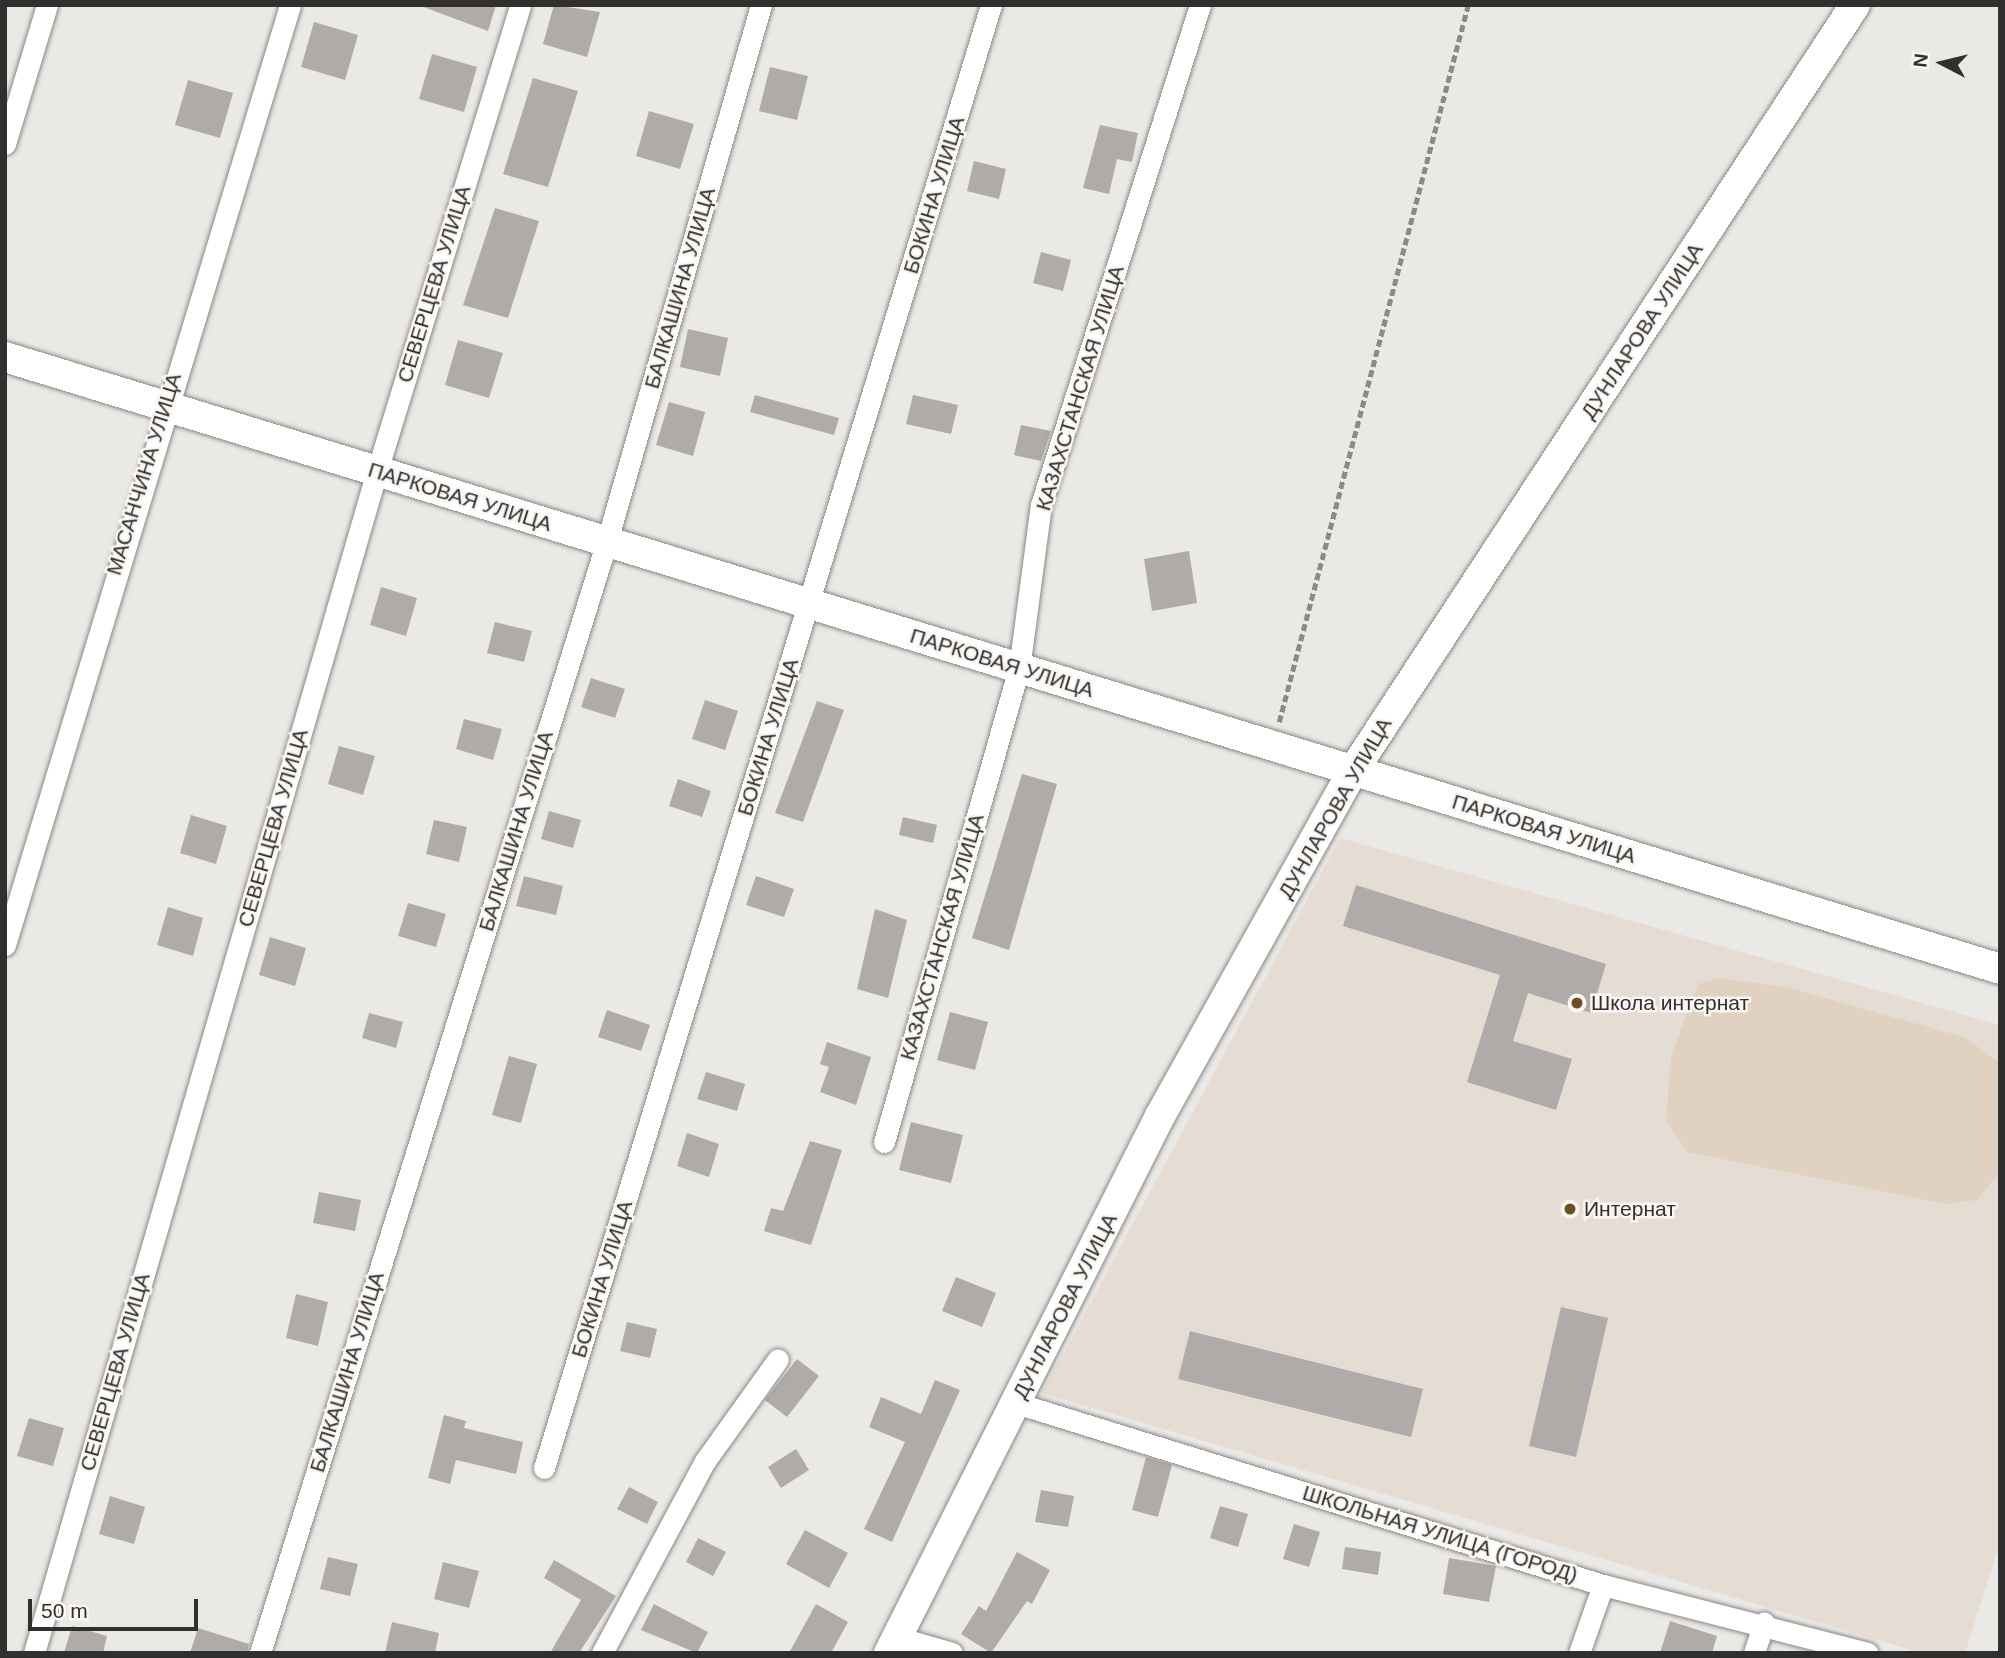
<!DOCTYPE html>
<meta charset="utf-8">
<style>
body{margin:0}
#map{position:relative;width:2005px;height:1658px;overflow:hidden;background:#ebe9e5;font-family:Arial,sans-serif}
div>[style]{position:absolute}
[style*='--x']{left:calc(var(--x)*1px);top:calc(var(--y)*1px);width:calc(var(--w)*1px);rotate:calc(var(--a)*1deg)}
.built>*{inset:0;background:#e5ddd3}
.green>*{inset:0;background:#e0d1c0}
.building>*{inset:0;background:#aeaba8}
.path>*{height:4.5px;margin-top:-2.25px;transform-origin:0;background:repeating-linear-gradient(90deg,#8b8a87 0 7px,transparent 0 10.5px)}
.roads{filter:drop-shadow(0 0 2px #8a8784) drop-shadow(0 0 2px #8a8784)}
.street>*{height:21px;margin:-10.5px;padding:0 10.5px;transform-origin:10.5px;border-radius:10.5px;background:#fff}
.secondary>*{height:30px;margin:-15px;padding:0 15px;transform-origin:15px;border-radius:15px;background:#fff}
.dots>*{width:19px;height:19px;translate:-50% -50%;box-sizing:border-box;border:4px solid #f9f6f3;border-radius:50%}
span{translate:-50% -50%;white-space:nowrap;text-align:center;line-height:1.15;-webkit-text-stroke:5px #f9f6f3;paint-order:stroke}
.street-label{font-size:21px;color:#31302f}
.poi-label{font-size:21px;color:#31302f}
.left{translate:0 -50%;text-align:left}
.frame{position:absolute;inset:0;border:7px solid #31302f;pointer-events:none}
.north{position:absolute;left:1907px;top:28px;width:70px;height:70px;-webkit-text-stroke:5px #f9f6f3;paint-order:stroke;rotate:277deg;font-size:19px;font-weight:700;line-height:28px;text-align:center;color:#31302f}
.north::after{content:'';display:block;margin:auto;width:24px;height:32px;background:#31302f;clip-path:polygon(50% 0,100% 100%,50% 72%,0 100%)}
.scale{position:absolute;left:28px;top:1599px;width:170px;height:32px;box-sizing:border-box;border:4px solid #31302f;border-top:0;padding-left:9px;font-size:21px;line-height:24px;white-space:nowrap;color:#31302f;-webkit-text-stroke:5px #f9f6f3;paint-order:stroke}
</style>
<div id="map">
<div class="built">
<div style="clip-path:polygon(1340px 838px,2000px 1025px,2000px 1543px,1965px 1653px,1922px 1653px,1042px 1393px)"></div>
</div>
<div class="green">
<div style="clip-path:polygon(1720px 978px,1786px 987px,1964px 1037px,2000px 1063px,2000px 1172px,1977px 1200px,1945px 1204px,1687px 1152px,1666px 1121px,1671px 1056px,1698px 984px)"></div>
</div>
<div class="building">
<div style="clip-path:polygon(418px 5px,496px 5px,488px 31px)"></div>
<div style="clip-path:polygon(554px 5px,600px 12px,587px 57px,543px 44px)"></div>
<div style="clip-path:polygon(314px 22px,358px 35px,345px 80px,301px 67px)"></div>
<div style="clip-path:polygon(432px 54px,477px 67px,464px 112px,419px 99px)"></div>
<div style="clip-path:polygon(770px 67px,808px 76px,797px 120px,759px 111px)"></div>
<div style="clip-path:polygon(533px 78px,578px 91px,548px 187px,503px 174px)"></div>
<div style="clip-path:polygon(188px 80px,233px 93px,220px 138px,175px 125px)"></div>
<div style="clip-path:polygon(649px 111px,694px 124px,680px 169px,636px 156px)"></div>
<div style="clip-path:polygon(1100px 125px,1138px 133px,1132px 162px,1117px 159px,1109px 194px,1083px 188px)"></div>
<div style="clip-path:polygon(974px 161px,1006px 169px,999px 199px,967px 191px)"></div>
<div style="clip-path:polygon(495px 208px,539px 221px,508px 318px,463px 305px)"></div>
<div style="clip-path:polygon(1041px 252px,1071px 260px,1063px 291px,1033px 283px)"></div>
<div style="clip-path:polygon(688px 329px,728px 338px,720px 376px,680px 367px)"></div>
<div style="clip-path:polygon(458px 340px,503px 353px,489px 398px,445px 385px)"></div>
<div style="clip-path:polygon(755px 395px,839px 418px,834px 435px,750px 412px)"></div>
<div style="clip-path:polygon(913px 395px,958px 405px,951px 434px,906px 424px)"></div>
<div style="clip-path:polygon(669px 402px,705px 412px,693px 456px,656px 445px)"></div>
<div style="clip-path:polygon(1021px 425px,1051px 431px,1041px 461px,1014px 455px)"></div>
<div style="clip-path:polygon(1189px 551px,1197px 603px,1152px 611px,1144px 559px)"></div>
<div style="clip-path:polygon(381px 587px,417px 598px,406px 636px,370px 625px)"></div>
<div style="clip-path:polygon(495px 622px,532px 631px,524px 662px,487px 653px)"></div>
<div style="clip-path:polygon(591px 678px,625px 689px,615px 718px,581px 707px)"></div>
<div style="clip-path:polygon(705px 700px,738px 711px,725px 750px,692px 739px)"></div>
<div style="clip-path:polygon(817px 701px,844px 710px,803px 822px,775px 813px)"></div>
<div style="clip-path:polygon(464px 719px,502px 729px,493px 760px,456px 749px)"></div>
<div style="clip-path:polygon(339px 746px,375px 756px,363px 795px,328px 784px)"></div>
<div style="clip-path:polygon(1022px 774px,1057px 784px,1009px 950px,972px 938px)"></div>
<div style="clip-path:polygon(678px 779px,711px 791px,702px 817px,669px 806px)"></div>
<div style="clip-path:polygon(549px 811px,581px 820px,573px 848px,541px 839px)"></div>
<div style="clip-path:polygon(191px 815px,227px 826px,216px 864px,180px 853px)"></div>
<div style="clip-path:polygon(903px 817px,937px 825px,933px 843px,899px 835px)"></div>
<div style="clip-path:polygon(434px 820px,467px 827px,459px 862px,426px 854px)"></div>
<div style="clip-path:polygon(524px 876px,563px 886px,556px 915px,516px 906px)"></div>
<div style="clip-path:polygon(756px 876px,794px 889px,784px 917px,746px 905px)"></div>
<div style="clip-path:polygon(1356px 885px,1606px 964px,1591px 1013px,1528px 993px,1513px 1041px,1572px 1059px,1556px 1110px,1467px 1082px,1500px 975px,1343px 926px)"></div>
<div style="clip-path:polygon(408px 903px,446px 914px,436px 947px,398px 936px)"></div>
<div style="clip-path:polygon(168px 907px,203px 918px,193px 956px,157px 945px)"></div>
<div style="clip-path:polygon(875px 909px,907px 920px,888px 998px,857px 989px)"></div>
<div style="clip-path:polygon(270px 937px,306px 948px,295px 986px,259px 975px)"></div>
<div style="clip-path:polygon(607px 1010px,650px 1025px,641px 1051px,598px 1037px)"></div>
<div style="clip-path:polygon(950px 1012px,988px 1022px,975px 1070px,937px 1060px)"></div>
<div style="clip-path:polygon(369px 1013px,403px 1022px,396px 1048px,362px 1038px)"></div>
<div style="clip-path:polygon(827px 1042px,871px 1057px,856px 1105px,820px 1092px,829px 1067px,820px 1064px)"></div>
<div style="clip-path:polygon(509px 1056px,537px 1064px,521px 1123px,492px 1115px)"></div>
<div style="clip-path:polygon(706px 1072px,745px 1084px,737px 1111px,697px 1099px)"></div>
<div style="clip-path:polygon(911px 1122px,963px 1135px,951px 1183px,899px 1170px)"></div>
<div style="clip-path:polygon(687px 1133px,719px 1144px,709px 1177px,677px 1166px)"></div>
<div style="clip-path:polygon(810px 1141px,842px 1150px,811px 1245px,764px 1231px,771px 1208px,783px 1211px)"></div>
<div style="clip-path:polygon(319px 1192px,361px 1200px,355px 1231px,313px 1223px)"></div>
<div style="clip-path:polygon(956px 1277px,996px 1293px,982px 1327px,942px 1311px)"></div>
<div style="clip-path:polygon(296px 1294px,328px 1302px,318px 1346px,286px 1338px)"></div>
<div style="clip-path:polygon(1561px 1307px,1608px 1318px,1576px 1457px,1529px 1446px)"></div>
<div style="clip-path:polygon(627px 1322px,657px 1329px,650px 1358px,620px 1351px)"></div>
<div style="clip-path:polygon(1190px 1331px,1423px 1389px,1411px 1437px,1178px 1379px)"></div>
<div style="clip-path:polygon(797px 1359px,819px 1376px,787px 1417px,765px 1400px)"></div>
<div style="clip-path:polygon(935px 1380px,960px 1390px,892px 1542px,864px 1529px,905px 1442px,869px 1427px,881px 1397px,921px 1414px)"></div>
<div style="clip-path:polygon(444px 1415px,466px 1421px,464px 1428px,523px 1442px,516px 1474px,456px 1460px,450px 1484px,428px 1478px)"></div>
<div style="clip-path:polygon(29px 1418px,64px 1428px,53px 1466px,17px 1456px)"></div>
<div style="clip-path:polygon(796px 1449px,809px 1470px,781px 1488px,768px 1467px)"></div>
<div style="clip-path:polygon(1146px 1457px,1172px 1465px,1158px 1517px,1132px 1510px)"></div>
<div style="clip-path:polygon(629px 1487px,658px 1502px,647px 1524px,617px 1509px)"></div>
<div style="clip-path:polygon(1041px 1490px,1074px 1496px,1068px 1527px,1035px 1522px)"></div>
<div style="clip-path:polygon(110px 1496px,145px 1507px,134px 1544px,99px 1534px)"></div>
<div style="clip-path:polygon(1220px 1506px,1248px 1514px,1238px 1547px,1210px 1538px)"></div>
<div style="clip-path:polygon(1294px 1524px,1320px 1532px,1309px 1567px,1283px 1559px)"></div>
<div style="clip-path:polygon(805px 1530px,848px 1553px,829px 1588px,786px 1564px)"></div>
<div style="clip-path:polygon(698px 1538px,726px 1552px,713px 1576px,686px 1562px)"></div>
<div style="clip-path:polygon(1345px 1547px,1381px 1552px,1378px 1575px,1342px 1569px)"></div>
<div style="clip-path:polygon(1017px 1552px,1050px 1570px,1032px 1604px,1027px 1601px,991px 1653px,961px 1634px,979px 1606px,986px 1611px)"></div>
<div style="clip-path:polygon(328px 1557px,358px 1564px,350px 1596px,320px 1589px)"></div>
<div style="clip-path:polygon(1449px 1558px,1496px 1566px,1489px 1602px,1443px 1594px)"></div>
<div style="clip-path:polygon(554px 1560px,616px 1596px,579px 1653px,550px 1653px,581px 1600px,544px 1578px)"></div>
<div style="clip-path:polygon(443px 1562px,479px 1571px,469px 1608px,434px 1599px)"></div>
<div style="clip-path:polygon(654px 1604px,708px 1632px,697px 1653px,641px 1630px)"></div>
<div style="clip-path:polygon(816px 1604px,848px 1622px,831px 1653px,789px 1653px)"></div>
<div style="clip-path:polygon(1670px 1621px,1717px 1636px,1712px 1653px,1660px 1653px)"></div>
<div style="clip-path:polygon(392px 1622px,439px 1633px,435px 1653px,385px 1653px)"></div>
<div style="clip-path:polygon(72px 1626px,107px 1636px,103px 1653px,64px 1653px)"></div>
<div style="clip-path:polygon(198px 1628px,249px 1644px,247px 1653px,190px 1653px)"></div>
</div>
<div class="path">
<div style="--x:1279;--y:722;--w:741;--a:-75.23"></div>
</div>
<div class="roads">
<div class="street">
<div style="--x:5;--y:144;--w:145;--a:-73.2"></div>
<div style="--x:5;--y:945;--w:982;--a:-73.13"></div>
<div style="--x:884;--y:1142;--w:492;--a:-74.1"></div>
<div style="--x:1019;--y:669;--w:165;--a:-82.4"></div>
<div style="--x:1041;--y:505;--w:525;--a:-72.36"></div>
<div style="--x:1016;--y:1403;--w:615;--a:17.23"></div>
<div style="--x:1603;--y:1585;--w:273;--a:14.4"></div>
<div style="--x:544;--y:1468;--w:1530;--a:-73.01"></div>
<div style="--x:897;--y:1637;--w:57;--a:16.2"></div>
<div style="--x:34;--y:1653;--w:1231;--a:-73.82"></div>
<div style="--x:377;--y:471;--w:487;--a:-72.9"></div>
<div style="--x:260;--y:1653;--w:1165;--a:-72.67"></div>
<div style="--x:607;--y:541;--w:558;--a:-73.97"></div>
<div style="--x:602;--y:1653;--w:218;--a:-61.8"></div>
<div style="--x:705;--y:1461;--w:125;--a:-54.4"></div>
<div style="--x:1579;--y:1653;--w:72;--a:-70.6"></div>
<div style="--x:1754;--y:1653;--w:32;--a:-72"></div>
</div>
<div class="secondary">
<div style="--x:5;--y:357;--w:2087;--a:17.05"></div>
<div style="--x:889;--y:1653;--w:602;--a:-63.22"></div>
<div style="--x:1160;--y:1116;--w:395;--a:-60.8"></div>
<div style="--x:1353;--y:771;--w:916;--a:-56.76"></div>
</div>
</div>
<div class="dots">
<div style="left:1577px;top:1003px;background:#704f26"></div>
<div style="left:1570px;top:1209px;background:#704f26"></div>
</div>
<div class="street-label">
<span style="left:934px;top:195px;rotate:-73deg">БОКИНА УЛИЦА</span>
<span style="left:434px;top:284px;rotate:-73deg">СЕВЕРЦЕВА УЛИЦА</span>
<span style="left:680px;top:288px;rotate:-74deg">БАЛКАШИНА УЛИЦА</span>
<span style="left:1642px;top:331px;rotate:-57deg">ДУНЛАРОВА УЛИЦА</span>
<span style="left:1080px;top:388px;rotate:-73deg">КАЗАХСТАНСКАЯ УЛИЦА</span>
<span style="left:144px;top:474px;rotate:-73deg">МАСАНЧИНА УЛИЦА</span>
<span style="left:460px;top:497px;rotate:17deg">ПАРКОВАЯ УЛИЦА</span>
<span style="left:1002px;top:663px;rotate:17deg">ПАРКОВАЯ УЛИЦА</span>
<span style="left:768px;top:737px;rotate:-73deg">БОКИНА УЛИЦА</span>
<span style="left:1335px;top:808px;rotate:-60deg">ДУНЛАРОВА УЛИЦА</span>
<span style="left:273px;top:828px;rotate:-74deg">СЕВЕРЦЕВА УЛИЦА</span>
<span style="left:1544px;top:829px;rotate:17deg">ПАРКОВАЯ УЛИЦА</span>
<span style="left:516px;top:831px;rotate:-73deg">БАЛКАШИНА УЛИЦА</span>
<span style="left:942px;top:937px;rotate:-74deg">КАЗАХСТАНСКАЯ УЛИЦА</span>
<span style="left:602px;top:1279px;rotate:-73deg">БОКИНА УЛИЦА</span>
<span style="left:1065px;top:1306px;rotate:-63deg">ДУНЛАРОВА УЛИЦА</span>
<span style="left:115px;top:1372px;rotate:-74deg">СЕВЕРЦЕВА УЛИЦА</span>
<span style="left:347px;top:1372px;rotate:-73deg">БАЛКАШИНА УЛИЦА</span>
<span style="left:1440px;top:1534px;rotate:17deg">ШКОЛЬНАЯ УЛИЦА (ГОРОД)</span>
</div>
<div class="poi-label">
<span class="left" style="left:1591px;top:1003px">Школа интернат</span>
<span class="left" style="left:1584px;top:1209px">Интернат</span>
</div>
<div class="frame"></div>
<div class="north">N</div>
<div class="scale">50 m</div>
</div>
